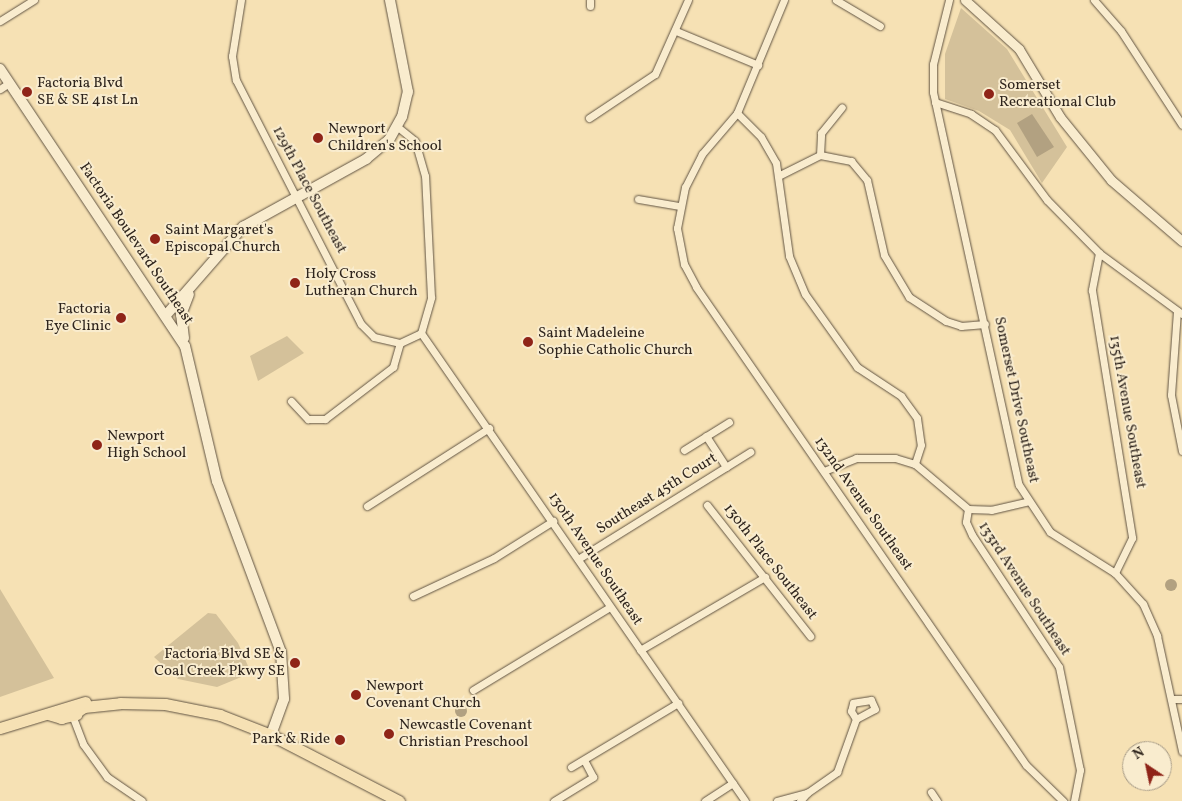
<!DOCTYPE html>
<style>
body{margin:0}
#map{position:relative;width:1182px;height:801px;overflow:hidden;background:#f6e1b4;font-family:Vollkorn,serif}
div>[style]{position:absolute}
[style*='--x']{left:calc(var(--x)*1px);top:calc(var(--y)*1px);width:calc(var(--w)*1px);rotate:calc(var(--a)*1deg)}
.green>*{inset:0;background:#d4c19a}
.water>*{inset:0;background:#b2a181}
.round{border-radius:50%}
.roads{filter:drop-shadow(0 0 1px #615443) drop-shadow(0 0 1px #615443)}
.minor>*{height:7px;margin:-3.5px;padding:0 3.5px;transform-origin:3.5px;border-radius:3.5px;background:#f9ecce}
.tertiary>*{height:9px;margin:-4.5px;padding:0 4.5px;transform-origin:4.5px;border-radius:4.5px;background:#f9ecce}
.secondary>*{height:10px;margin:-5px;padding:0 5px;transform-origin:5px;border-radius:5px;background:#f9ecce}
.primary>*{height:11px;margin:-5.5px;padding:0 5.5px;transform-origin:5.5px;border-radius:5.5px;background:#f6e1b4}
.dots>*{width:14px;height:14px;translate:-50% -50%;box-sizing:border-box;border:2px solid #f9ecce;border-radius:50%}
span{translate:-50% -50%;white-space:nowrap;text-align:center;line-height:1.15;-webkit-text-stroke:4px #f9ecce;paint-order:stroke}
.poi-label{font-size:15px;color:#2f251d}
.left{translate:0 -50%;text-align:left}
.right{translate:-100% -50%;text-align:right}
.street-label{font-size:15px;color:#2f251d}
.north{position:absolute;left:1122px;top:741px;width:50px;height:50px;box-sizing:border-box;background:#f9ecce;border:1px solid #a89c87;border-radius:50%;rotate:326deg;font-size:14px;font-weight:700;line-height:20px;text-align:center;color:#2f251d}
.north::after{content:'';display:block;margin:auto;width:18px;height:22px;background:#8f2418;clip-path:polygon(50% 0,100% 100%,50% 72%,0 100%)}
</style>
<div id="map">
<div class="green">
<div style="clip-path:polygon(961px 8px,1007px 49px,1067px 147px,1042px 183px,1010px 130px,979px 111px,945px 99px,945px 54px)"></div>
<div style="clip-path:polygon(287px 336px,304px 353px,258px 381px,250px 356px)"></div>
<div style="clip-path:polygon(0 589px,54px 678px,0 697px)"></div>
<div style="clip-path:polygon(208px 613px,216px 614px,238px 643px,251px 673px,217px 687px,178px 679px,154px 657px)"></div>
</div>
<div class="water">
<div style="clip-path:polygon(1032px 114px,1054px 147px,1037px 157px,1017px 123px)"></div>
<div class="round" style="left:1165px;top:579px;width:12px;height:12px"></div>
<div class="round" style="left:455px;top:705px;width:12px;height:12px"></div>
</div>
<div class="roads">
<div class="minor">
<div style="--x:241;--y:0;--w:57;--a:99.1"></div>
<div style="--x:232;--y:56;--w:24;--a:81"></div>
<div style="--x:236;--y:80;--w:274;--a:62.9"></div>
<div style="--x:361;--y:324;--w:18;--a:45"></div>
<div style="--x:374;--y:337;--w:27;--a:13"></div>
<div style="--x:400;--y:343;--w:23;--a:-25"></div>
<div style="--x:421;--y:333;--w:37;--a:-74"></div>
<div style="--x:431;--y:297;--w:121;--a:-92.8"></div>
<div style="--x:425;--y:176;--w:36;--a:-106"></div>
<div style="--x:415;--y:141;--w:22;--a:-141"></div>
<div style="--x:784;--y:0;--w:122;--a:112.6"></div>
<div style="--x:737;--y:113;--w:54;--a:130.5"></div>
<div style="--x:702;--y:154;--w:37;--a:117"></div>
<div style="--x:685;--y:187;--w:42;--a:101"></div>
<div style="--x:677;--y:228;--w:37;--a:79"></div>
<div style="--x:684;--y:264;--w:26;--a:62"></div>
<div style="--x:696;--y:287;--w:581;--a:55.38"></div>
<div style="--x:1026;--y:765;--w:52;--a:44.2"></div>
<div style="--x:836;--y:0;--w:51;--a:30.6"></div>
<div style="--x:949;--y:0;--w:66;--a:104"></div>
<div style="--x:933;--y:64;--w:28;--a:90"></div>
<div style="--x:933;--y:92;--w:402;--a:77.7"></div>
<div style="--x:1019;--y:485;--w:56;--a:56.6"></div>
<div style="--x:1050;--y:532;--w:77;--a:32.2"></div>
<div style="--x:1115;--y:573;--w:42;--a:47.9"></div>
<div style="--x:1143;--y:604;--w:35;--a:66"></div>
<div style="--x:1157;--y:636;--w:118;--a:77.7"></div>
<div style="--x:1094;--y:0;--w:41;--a:48.9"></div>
<div style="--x:1121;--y:31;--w:112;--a:57"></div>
<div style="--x:590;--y:6;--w:6;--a:-90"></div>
<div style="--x:0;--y:21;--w:40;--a:-32"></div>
<div style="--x:676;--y:31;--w:89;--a:22.5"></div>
<div style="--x:0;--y:89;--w:11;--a:-34"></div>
<div style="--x:935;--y:102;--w:38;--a:18"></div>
<div style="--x:971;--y:114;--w:29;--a:34"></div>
<div style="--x:995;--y:130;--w:87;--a:53.4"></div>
<div style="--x:1047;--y:200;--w:74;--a:45.5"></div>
<div style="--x:1099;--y:253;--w:103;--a:36.3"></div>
<div style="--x:737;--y:113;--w:34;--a:45"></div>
<div style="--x:761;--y:137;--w:30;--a:60"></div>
<div style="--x:776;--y:163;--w:94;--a:82"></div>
<div style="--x:789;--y:256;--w:41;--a:67.2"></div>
<div style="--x:805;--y:294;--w:90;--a:54.5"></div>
<div style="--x:857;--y:367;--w:53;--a:33.4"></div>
<div style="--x:901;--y:396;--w:27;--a:54"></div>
<div style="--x:917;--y:418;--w:27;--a:82"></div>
<div style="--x:921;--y:445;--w:20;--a:108"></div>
<div style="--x:589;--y:118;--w:79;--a:-33.7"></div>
<div style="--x:655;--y:74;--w:81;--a:-66"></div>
<div style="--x:820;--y:155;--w:22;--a:-87"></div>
<div style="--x:821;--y:133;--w:33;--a:-51"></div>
<div style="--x:780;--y:175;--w:45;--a:-26.6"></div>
<div style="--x:820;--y:155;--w:32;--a:11"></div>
<div style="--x:851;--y:161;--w:25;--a:50"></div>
<div style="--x:867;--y:180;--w:77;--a:77.2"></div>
<div style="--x:884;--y:255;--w:49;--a:59.2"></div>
<div style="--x:909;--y:297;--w:44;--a:33"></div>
<div style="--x:946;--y:321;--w:16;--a:18"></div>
<div style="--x:961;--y:326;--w:24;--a:-5"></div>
<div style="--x:638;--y:199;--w:42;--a:9.7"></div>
<div style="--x:1099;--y:253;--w:38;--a:101"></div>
<div style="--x:1092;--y:290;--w:251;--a:80.8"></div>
<div style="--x:1132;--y:538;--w:39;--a:116"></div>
<div style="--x:1177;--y:311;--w:84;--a:94.1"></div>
<div style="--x:1171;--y:395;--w:57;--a:78.9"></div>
<div style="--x:421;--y:333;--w:569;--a:55.3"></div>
<div style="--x:291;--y:401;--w:25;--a:47"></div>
<div style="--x:308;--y:419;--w:17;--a:0"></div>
<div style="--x:325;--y:419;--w:86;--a:-37.4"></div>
<div style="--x:393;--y:367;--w:25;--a:-74"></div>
<div style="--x:706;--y:436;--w:37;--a:57"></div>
<div style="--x:684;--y:450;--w:53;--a:-31.9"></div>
<div style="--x:824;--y:471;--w:35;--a:-22"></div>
<div style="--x:856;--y:458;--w:39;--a:0"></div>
<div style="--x:895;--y:458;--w:21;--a:17"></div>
<div style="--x:915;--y:464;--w:70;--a:40.3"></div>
<div style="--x:968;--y:509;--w:23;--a:2"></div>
<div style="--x:991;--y:510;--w:37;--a:-13"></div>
<div style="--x:707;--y:505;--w:167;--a:51.8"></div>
<div style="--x:367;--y:506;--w:145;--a:-32.6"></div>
<div style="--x:968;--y:509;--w:13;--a:99"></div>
<div style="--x:966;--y:522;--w:14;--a:65"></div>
<div style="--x:972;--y:535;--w:158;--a:56.6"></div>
<div style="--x:1059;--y:667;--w:105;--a:78.5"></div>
<div style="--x:1080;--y:770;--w:32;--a:101"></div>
<div style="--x:578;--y:559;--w:203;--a:-31.9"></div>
<div style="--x:413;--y:596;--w:89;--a:-25.1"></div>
<div style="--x:494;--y:558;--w:70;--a:-32.1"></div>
<div style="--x:640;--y:650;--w:145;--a:-30.3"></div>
<div style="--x:473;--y:690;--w:160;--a:-31.2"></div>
<div style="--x:1172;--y:699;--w:10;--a:0"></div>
<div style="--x:72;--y:715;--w:31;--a:69"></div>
<div style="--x:83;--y:744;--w:41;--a:54"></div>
<div style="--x:107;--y:777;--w:42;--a:34.4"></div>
<div style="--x:571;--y:767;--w:125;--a:-30.9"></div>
<div style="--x:931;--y:792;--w:11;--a:56"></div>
<div style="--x:554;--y:801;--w:46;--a:-31.6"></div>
<div style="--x:593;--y:777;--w:19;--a:-118"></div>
<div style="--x:705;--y:801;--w:33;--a:-33"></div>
<div style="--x:777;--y:801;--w:31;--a:-15"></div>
<div style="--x:807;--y:793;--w:37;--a:-35"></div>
<div style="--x:837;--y:772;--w:56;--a:-70.3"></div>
<div style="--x:856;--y:719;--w:21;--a:-28"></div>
<div style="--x:875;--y:709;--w:10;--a:-114"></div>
<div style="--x:871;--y:700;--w:18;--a:171"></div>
<div style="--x:853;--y:703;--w:8;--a:104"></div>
<div style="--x:851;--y:711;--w:9;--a:58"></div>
<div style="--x:800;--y:801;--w:11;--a:-49"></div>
</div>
<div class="tertiary">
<div style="--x:965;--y:0;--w:73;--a:42.2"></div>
<div style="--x:1019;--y:49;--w:79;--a:58.9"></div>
<div style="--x:1060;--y:117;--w:81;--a:51"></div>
<div style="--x:1111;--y:180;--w:94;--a:40.7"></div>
</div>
<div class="secondary">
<div style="--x:0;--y:69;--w:333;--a:56.3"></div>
<div style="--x:185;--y:346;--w:139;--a:76.7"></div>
<div style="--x:217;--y:481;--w:183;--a:69.5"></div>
<div style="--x:281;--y:652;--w:47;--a:86.3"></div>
<div style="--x:284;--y:699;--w:38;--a:110"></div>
<div style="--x:167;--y:314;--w:116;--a:-48.9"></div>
<div style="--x:243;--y:227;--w:141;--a:-28.9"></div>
<div style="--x:366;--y:159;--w:30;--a:-40"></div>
<div style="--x:389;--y:140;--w:26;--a:-61"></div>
<div style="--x:402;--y:117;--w:26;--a:-77"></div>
<div style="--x:408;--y:92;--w:94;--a:-101.1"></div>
<div style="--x:184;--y:338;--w:23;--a:-97"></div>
<div style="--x:181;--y:315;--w:22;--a:-69"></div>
</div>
<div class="primary">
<div style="--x:48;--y:714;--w:14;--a:17"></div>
<div style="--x:61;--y:718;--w:16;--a:-14"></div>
<div style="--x:72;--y:715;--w:14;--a:-34"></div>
<div style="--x:84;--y:707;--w:36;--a:-6"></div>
<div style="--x:120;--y:703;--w:45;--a:1.3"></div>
<div style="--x:165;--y:704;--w:56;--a:11.3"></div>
<div style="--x:220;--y:715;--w:55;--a:21.4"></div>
<div style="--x:271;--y:735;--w:144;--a:27.3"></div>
<div style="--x:0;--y:728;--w:89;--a:-17"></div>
</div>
</div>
<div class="dots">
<div style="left:27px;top:92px;background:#8f2418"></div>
<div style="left:989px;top:94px;background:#8f2418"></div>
<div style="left:318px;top:138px;background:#8f2418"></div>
<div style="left:155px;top:239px;background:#8f2418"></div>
<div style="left:295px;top:283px;background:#8f2418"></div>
<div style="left:121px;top:318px;background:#8f2418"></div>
<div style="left:528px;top:342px;background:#8f2418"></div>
<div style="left:97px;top:445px;background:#8f2418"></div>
<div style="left:295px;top:663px;background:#8f2418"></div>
<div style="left:356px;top:695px;background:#8f2418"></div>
<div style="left:389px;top:734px;background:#8f2418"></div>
<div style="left:340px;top:740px;background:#8f2418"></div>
</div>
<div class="poi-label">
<span class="left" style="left:37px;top:92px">Factoria Blvd<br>SE &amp; SE 41st Ln</span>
<span class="left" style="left:999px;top:94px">Somerset<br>Recreational Club</span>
<span class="left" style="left:328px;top:138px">Newport<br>Children's School</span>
<span class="left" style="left:165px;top:239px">Saint Margaret's<br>Episcopal Church</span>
<span class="left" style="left:305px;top:283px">Holy Cross<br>Lutheran Church</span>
<span class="right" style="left:111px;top:318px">Factoria<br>Eye Clinic</span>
<span class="left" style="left:538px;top:342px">Saint Madeleine<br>Sophie Catholic Church</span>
<span class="left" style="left:107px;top:445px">Newport<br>High School</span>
<span class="right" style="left:285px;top:663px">Factoria Blvd SE &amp;<br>Coal Creek Pkwy SE</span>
<span class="left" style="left:366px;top:695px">Newport<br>Covenant Church</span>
<span class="left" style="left:399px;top:734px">Newcastle Covenant<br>Christian Preschool</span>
<span class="right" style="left:330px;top:740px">Park &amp; Ride</span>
</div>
<div class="street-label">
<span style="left:309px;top:190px;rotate:62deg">129th Place Southeast</span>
<span style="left:136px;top:244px;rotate:56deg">Factoria Boulevard Southeast</span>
<span style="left:1016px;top:400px;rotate:78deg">Somerset Drive Southeast</span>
<span style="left:1127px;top:412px;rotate:80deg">135th Avenue Southeast</span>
<span style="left:657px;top:494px;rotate:-32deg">Southeast 45th Court</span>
<span style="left:863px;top:504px;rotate:55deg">132nd Avenue Southeast</span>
<span style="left:595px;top:559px;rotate:56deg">130th Avenue Southeast</span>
<span style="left:770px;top:562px;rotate:52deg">130th Place Southeast</span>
<span style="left:1024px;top:589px;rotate:57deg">133rd Avenue Southeast</span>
</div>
<div class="north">N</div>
</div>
